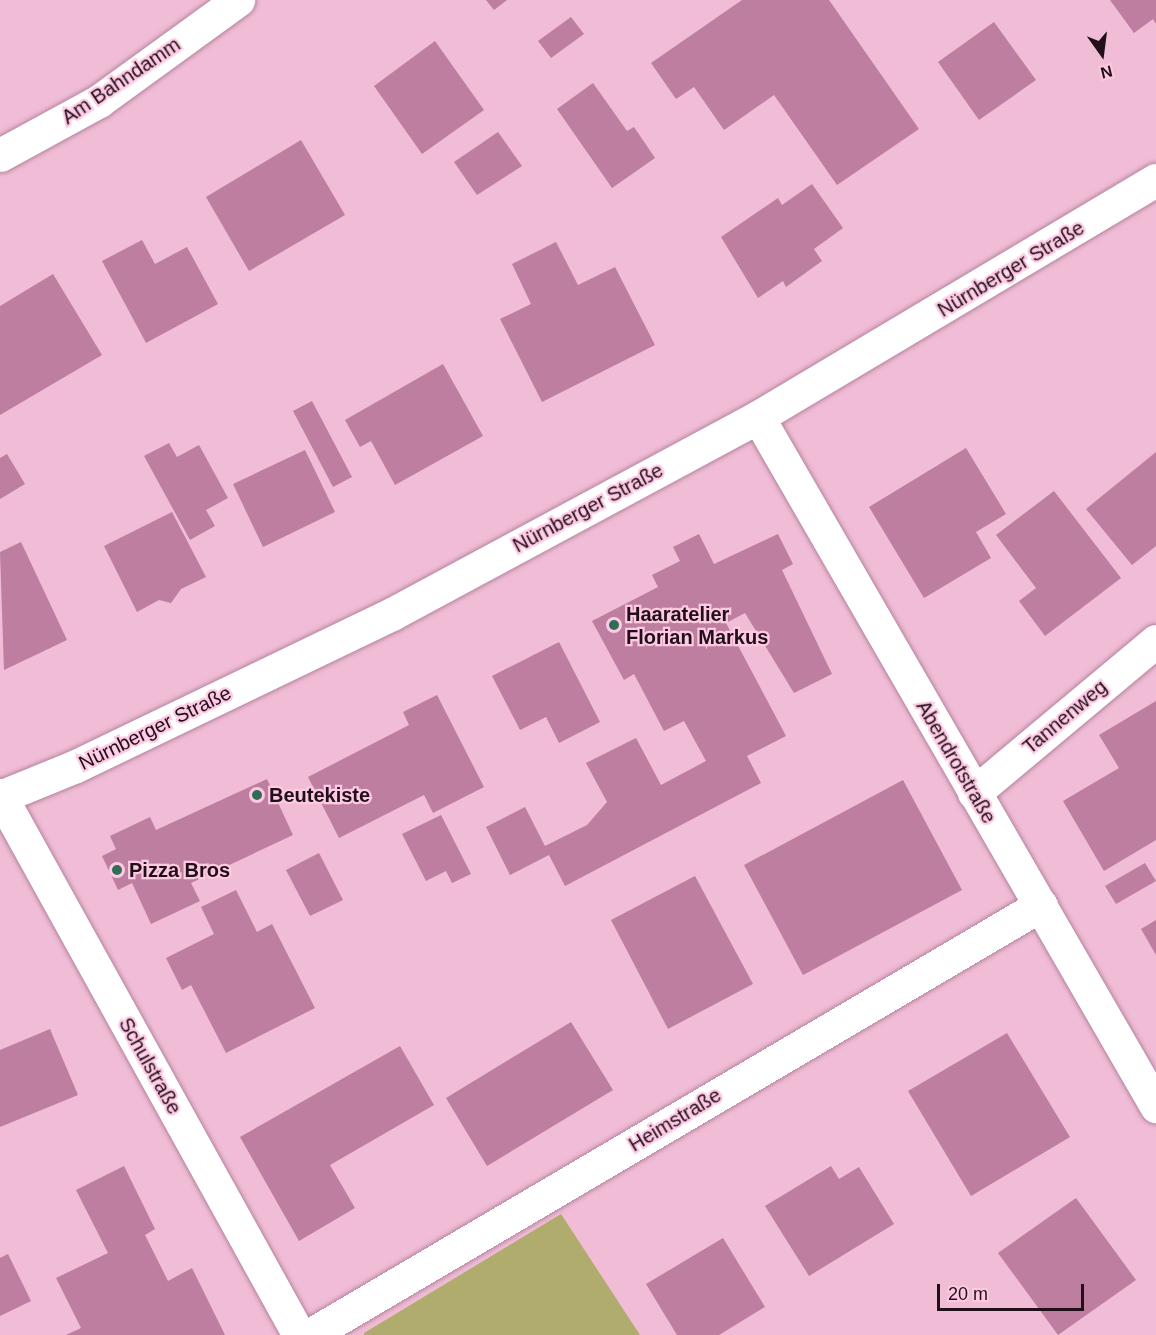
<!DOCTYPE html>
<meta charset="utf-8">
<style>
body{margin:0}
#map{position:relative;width:1156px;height:1335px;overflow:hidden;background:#f0bcd6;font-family:Helvetica,sans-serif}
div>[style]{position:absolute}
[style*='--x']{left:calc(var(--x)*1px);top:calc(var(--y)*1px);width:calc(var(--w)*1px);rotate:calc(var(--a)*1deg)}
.green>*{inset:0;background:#afac6d}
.building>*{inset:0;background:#bd7ea0}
.roads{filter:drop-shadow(0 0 2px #b4839d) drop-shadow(0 0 2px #b4839d)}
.minor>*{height:33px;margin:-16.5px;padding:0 16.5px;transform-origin:16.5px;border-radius:16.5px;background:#fff}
.major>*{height:33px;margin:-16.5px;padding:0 16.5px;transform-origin:16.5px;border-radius:16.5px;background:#fff}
.dots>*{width:16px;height:16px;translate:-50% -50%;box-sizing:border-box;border:3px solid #fdc9e3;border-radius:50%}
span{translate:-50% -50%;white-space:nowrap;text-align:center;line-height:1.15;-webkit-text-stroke:4.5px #fdc9e3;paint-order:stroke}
.street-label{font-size:20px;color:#210f19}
.poi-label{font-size:20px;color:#210f19;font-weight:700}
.left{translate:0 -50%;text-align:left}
.north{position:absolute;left:1072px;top:24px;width:60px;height:60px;-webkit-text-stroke:4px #fdc9e3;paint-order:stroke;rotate:166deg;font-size:16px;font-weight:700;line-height:24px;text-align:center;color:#210f19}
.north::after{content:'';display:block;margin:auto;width:21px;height:27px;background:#210f19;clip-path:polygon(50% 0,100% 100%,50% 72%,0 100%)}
.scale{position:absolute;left:937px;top:1284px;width:147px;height:27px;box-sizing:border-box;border:3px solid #210f19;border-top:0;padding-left:8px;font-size:18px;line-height:21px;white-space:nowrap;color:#210f19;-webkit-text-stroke:4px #fdc9e3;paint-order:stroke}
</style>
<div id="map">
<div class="green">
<div style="clip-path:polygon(561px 1214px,640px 1335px,364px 1335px,364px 1333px)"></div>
</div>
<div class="building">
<div style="clip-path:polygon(486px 0,507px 0,494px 10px)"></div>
<div style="clip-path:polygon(742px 0,829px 0,919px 129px,837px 185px,774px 95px,724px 130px,694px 87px,676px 99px,651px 63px)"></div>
<div style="clip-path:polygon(1110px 0,1156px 0,1156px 24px,1153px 19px,1134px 33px)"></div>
<div style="clip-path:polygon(571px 17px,584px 34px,551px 58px,538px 41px)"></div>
<div style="clip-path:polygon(994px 22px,1036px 80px,979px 120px,938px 62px)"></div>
<div style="clip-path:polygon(435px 41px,484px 110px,422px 154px,374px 86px)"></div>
<div style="clip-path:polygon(593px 83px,627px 131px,634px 127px,655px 158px,612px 188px,557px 109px)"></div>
<div style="clip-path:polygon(498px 132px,522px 166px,477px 195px,454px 162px)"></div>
<div style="clip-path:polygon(301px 140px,345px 215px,249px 271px,206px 197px)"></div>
<div style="clip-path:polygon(812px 184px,843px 228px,814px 249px,822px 261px,786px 287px,783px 281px,758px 298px,721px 237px,778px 198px,782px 205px)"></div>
<div style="clip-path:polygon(142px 240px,155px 264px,187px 247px,218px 304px,146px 343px,102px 261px)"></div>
<div style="clip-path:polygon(556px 242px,578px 285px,615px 267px,655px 345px,542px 402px,500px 319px,531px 304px,512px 264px)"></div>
<div style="clip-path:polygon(53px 274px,102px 355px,0 415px,0 306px)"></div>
<div style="clip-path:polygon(443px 364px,483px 436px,395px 485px,371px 441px,360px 447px,345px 420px)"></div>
<div style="clip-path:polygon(312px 401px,352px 477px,333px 487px,293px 411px)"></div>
<div style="clip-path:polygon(169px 443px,177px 457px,199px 445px,228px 498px,206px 510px,215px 526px,190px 540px,144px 456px)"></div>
<div style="clip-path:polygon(966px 448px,1006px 514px,976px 532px,991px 558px,924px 598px,869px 507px)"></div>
<div style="clip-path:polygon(305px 450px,335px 512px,263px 547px,233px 484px)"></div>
<div style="clip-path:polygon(1156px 452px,1156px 546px,1132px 565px,1086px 509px)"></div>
<div style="clip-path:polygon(7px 454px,25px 484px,0 499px,0 458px)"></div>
<div style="clip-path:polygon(1054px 491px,1121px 578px,1045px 636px,1019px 601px,1036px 588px,996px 535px)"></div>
<div style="clip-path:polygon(172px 512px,206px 577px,181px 589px,171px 603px,159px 600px,137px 612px,104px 546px)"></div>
<div style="clip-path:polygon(699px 534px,714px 564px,778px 534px,793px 564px,782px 570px,832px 674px,794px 693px,745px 613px,726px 623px,786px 736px,747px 756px,761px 783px,565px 886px,549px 855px,510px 875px,486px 827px,525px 807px,545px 846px,587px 825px,607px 802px,586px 763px,636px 738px,661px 785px,706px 761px,684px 721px,664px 731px,634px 674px,624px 680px,592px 621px,658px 587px,652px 575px,680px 561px,673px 547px)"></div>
<div style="clip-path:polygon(21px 542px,67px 640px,4px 670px,0 552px)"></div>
<div style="clip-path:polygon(559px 642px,600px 722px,559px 743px,546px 717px,520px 730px,492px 676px)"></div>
<div style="clip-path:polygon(437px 695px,484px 787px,433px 813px,424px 795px,339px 838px,308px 777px,409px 725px,403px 712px)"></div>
<div style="clip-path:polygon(1156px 701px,1156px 840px,1104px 871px,1063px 801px,1119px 768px,1099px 735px)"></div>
<div style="clip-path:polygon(267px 779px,293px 835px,191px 883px,200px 901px,151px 924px,132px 883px,118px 890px,102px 856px,116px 849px,110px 836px,150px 817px,156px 830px)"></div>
<div style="clip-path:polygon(903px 780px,962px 890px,803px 975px,744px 865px)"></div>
<div style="clip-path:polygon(441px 815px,471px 874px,452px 883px,446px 871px,426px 881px,402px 834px)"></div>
<div style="clip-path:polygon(319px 853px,343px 900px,310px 916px,286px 870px)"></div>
<div style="clip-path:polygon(1145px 863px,1156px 881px,1116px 904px,1105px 886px)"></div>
<div style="clip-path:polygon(695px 876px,753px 984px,668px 1029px,611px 920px)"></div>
<div style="clip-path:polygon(236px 890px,257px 932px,272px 924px,315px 1008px,226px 1053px,191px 985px,182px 990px,166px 958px,214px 934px,201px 907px)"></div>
<div style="clip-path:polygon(1156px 920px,1156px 955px,1141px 929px)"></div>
<div style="clip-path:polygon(571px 1022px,613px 1090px,487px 1166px,446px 1098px)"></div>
<div style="clip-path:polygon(50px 1029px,78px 1095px,0 1127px,0 1050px)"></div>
<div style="clip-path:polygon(1007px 1033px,1070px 1137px,971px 1196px,908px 1091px)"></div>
<div style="clip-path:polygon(400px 1046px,434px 1105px,330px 1165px,355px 1208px,299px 1241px,240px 1137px)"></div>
<div style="clip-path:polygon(124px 1166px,155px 1229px,145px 1235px,168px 1281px,192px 1268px,225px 1335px,66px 1335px,81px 1328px,56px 1278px,108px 1253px,76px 1190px)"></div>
<div style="clip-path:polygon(831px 1166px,839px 1179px,859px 1167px,894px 1224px,809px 1276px,765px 1206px)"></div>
<div style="clip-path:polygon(1076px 1198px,1136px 1280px,1058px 1335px,998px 1253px)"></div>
<div style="clip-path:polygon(723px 1238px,765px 1307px,719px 1335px,677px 1335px,646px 1284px)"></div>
<div style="clip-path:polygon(8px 1254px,31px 1301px,0 1316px,0 1258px)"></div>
</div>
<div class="roads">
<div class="minor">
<div style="--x:0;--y:155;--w:113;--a:-28.6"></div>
<div style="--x:99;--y:101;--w:172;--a:-36"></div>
<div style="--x:758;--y:417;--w:796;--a:59.99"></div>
<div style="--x:974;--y:793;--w:237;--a:-39.9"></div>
<div style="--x:0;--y:795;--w:617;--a:61.03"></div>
<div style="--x:310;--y:1335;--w:848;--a:-30.47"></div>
</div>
<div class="major">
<div style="--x:0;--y:797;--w:82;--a:-22.2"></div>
<div style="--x:76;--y:766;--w:351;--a:-25.7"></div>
<div style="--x:392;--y:614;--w:416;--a:-28.3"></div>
<div style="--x:758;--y:417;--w:463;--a:-30.8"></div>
</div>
</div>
<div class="dots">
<div style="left:614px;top:625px;background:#316c56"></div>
<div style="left:257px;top:795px;background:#316c56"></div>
<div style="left:117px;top:870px;background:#316c56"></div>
</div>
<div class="street-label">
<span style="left:121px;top:81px;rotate:-34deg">Am Bahndamm</span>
<span style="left:1011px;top:269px;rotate:-31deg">Nürnberger Straße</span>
<span style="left:588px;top:508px;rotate:-28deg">Nürnberger Straße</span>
<span style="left:1065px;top:717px;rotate:-40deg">Tannenweg</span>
<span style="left:155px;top:728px;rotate:-26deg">Nürnberger Straße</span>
<span style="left:956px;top:762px;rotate:60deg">Abendrotstraße</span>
<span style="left:150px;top:1066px;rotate:61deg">Schulstraße</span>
<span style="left:675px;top:1120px;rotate:-31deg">Heimstraße</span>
</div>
<div class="poi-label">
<span class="left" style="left:626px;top:626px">Haaratelier<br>Florian Markus</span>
<span class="left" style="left:269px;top:795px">Beutekiste</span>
<span class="left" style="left:129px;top:870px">Pizza Bros</span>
</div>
<div class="north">N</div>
<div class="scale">20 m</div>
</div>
